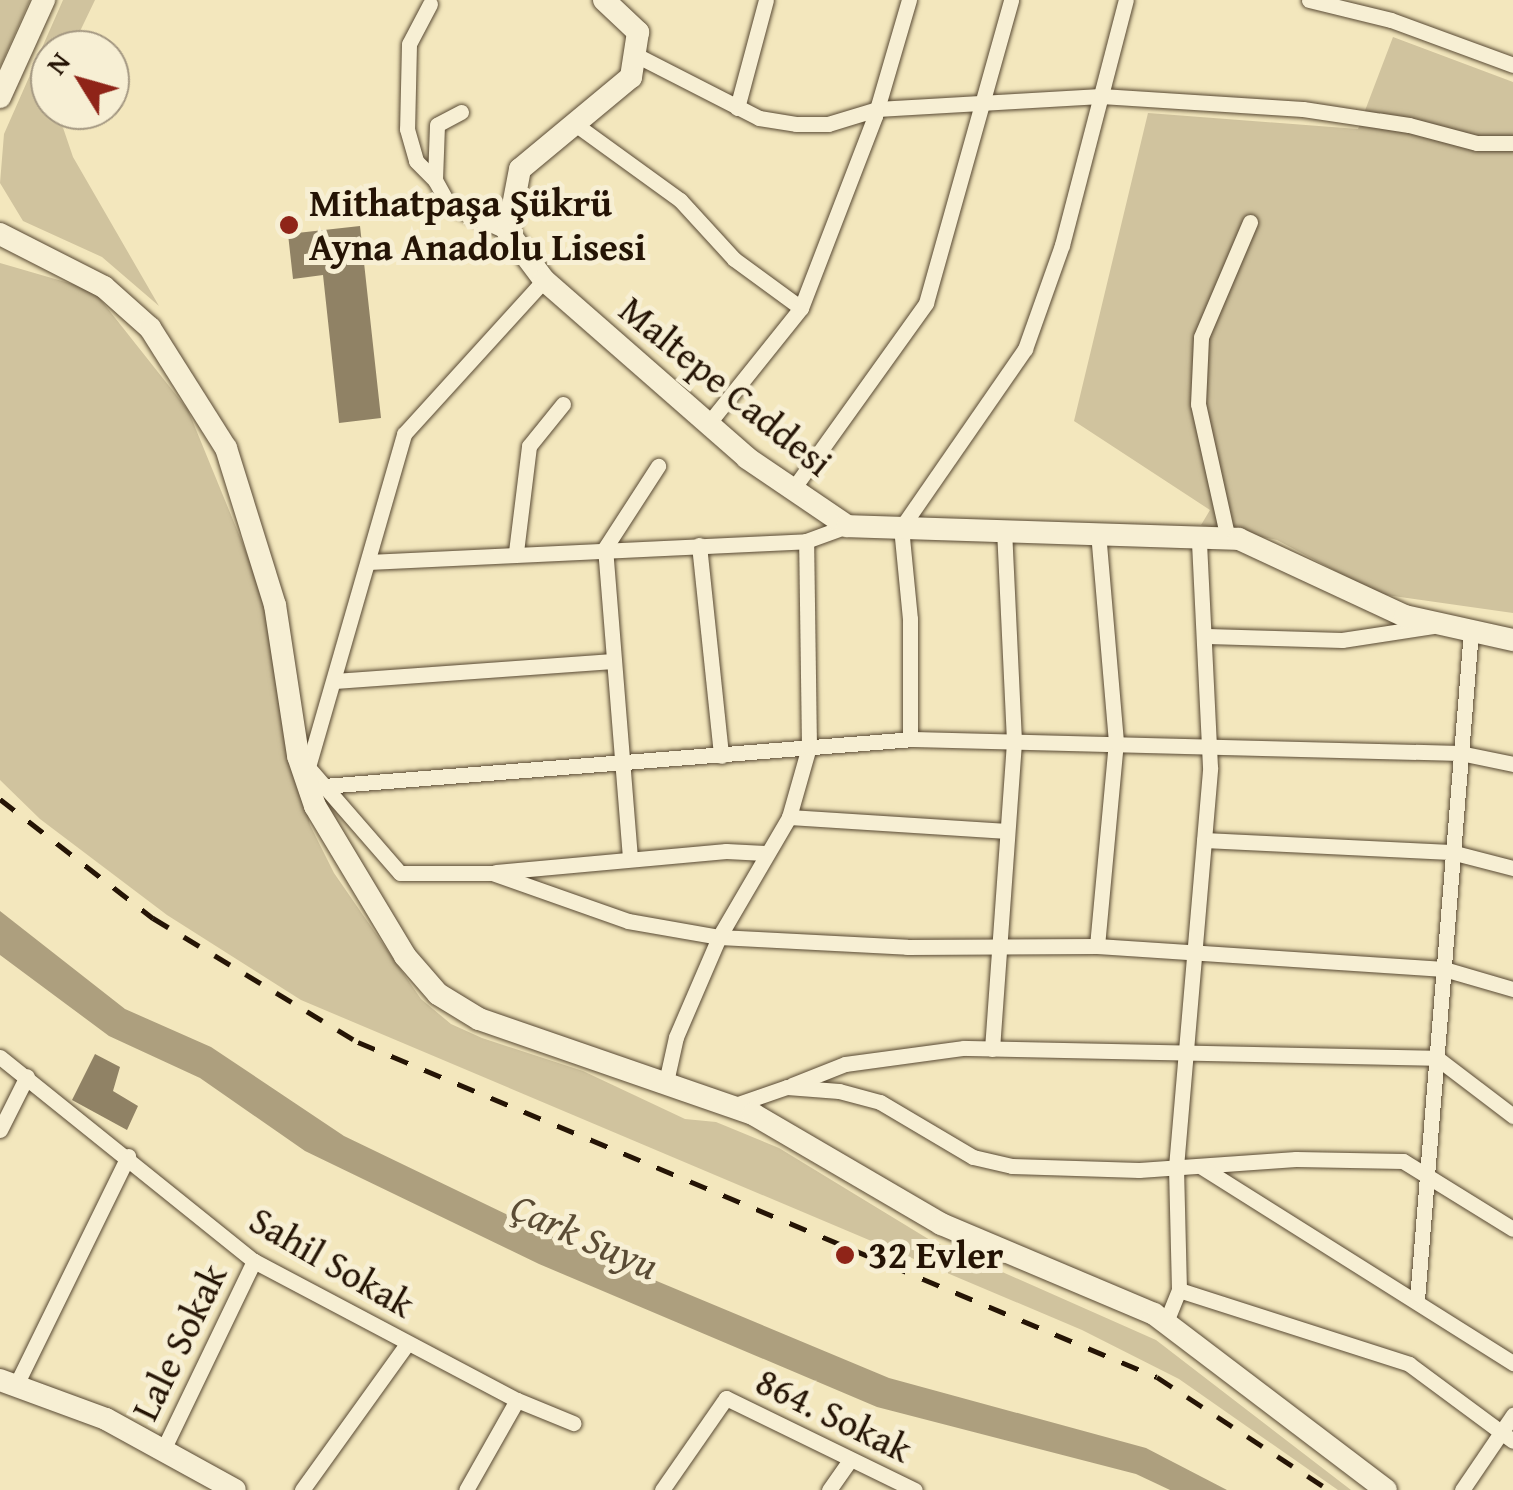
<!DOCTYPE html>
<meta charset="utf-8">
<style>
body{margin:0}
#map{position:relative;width:1513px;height:1490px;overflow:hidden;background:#f3e7bd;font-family:"Gentium Book Plus",serif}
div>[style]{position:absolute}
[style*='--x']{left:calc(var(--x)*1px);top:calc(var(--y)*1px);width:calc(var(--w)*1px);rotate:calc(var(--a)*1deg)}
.green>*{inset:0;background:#d0c39e}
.water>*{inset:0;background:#ad9f7e}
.building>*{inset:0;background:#908265}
.roads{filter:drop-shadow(0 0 2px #584933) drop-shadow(0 0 2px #584933)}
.street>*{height:15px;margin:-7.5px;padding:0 7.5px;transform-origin:7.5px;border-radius:7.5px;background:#f7efd4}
.secondary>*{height:22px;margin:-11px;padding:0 11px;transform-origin:11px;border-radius:11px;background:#f7efd4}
.rail>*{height:5px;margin-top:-2.5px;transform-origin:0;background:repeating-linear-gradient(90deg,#251405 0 18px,transparent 0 36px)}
.dots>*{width:28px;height:28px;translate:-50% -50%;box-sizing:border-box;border:5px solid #f7efd4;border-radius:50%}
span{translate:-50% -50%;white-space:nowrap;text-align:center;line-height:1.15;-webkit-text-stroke:10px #f7efd4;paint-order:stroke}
.poi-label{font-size:38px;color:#251405;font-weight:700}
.left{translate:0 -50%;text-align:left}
.street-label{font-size:38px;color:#251405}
.water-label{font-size:40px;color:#5b4c35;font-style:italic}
.north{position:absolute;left:30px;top:30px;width:100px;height:100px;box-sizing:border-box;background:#f7efd4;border:2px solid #a39781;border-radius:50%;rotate:307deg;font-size:28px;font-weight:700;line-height:40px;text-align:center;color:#251405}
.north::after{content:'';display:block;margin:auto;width:35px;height:45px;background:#8f2418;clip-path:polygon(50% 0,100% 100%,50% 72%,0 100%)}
</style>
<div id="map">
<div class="green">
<div style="clip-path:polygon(0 0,30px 0,0 67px)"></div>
<div style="clip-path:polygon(63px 0,95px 0,71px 50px,50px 50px,50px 110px,57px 110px,73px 157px,159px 306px,102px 257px,23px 221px,0 183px,4px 134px)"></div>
<div style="clip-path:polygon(1393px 37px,1513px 82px,1513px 613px,1379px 594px,1277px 540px,1201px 525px,1210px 510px,1074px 421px,1148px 113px,1358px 129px)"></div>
<div style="clip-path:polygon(0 263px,93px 290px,188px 410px,265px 598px,310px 825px,334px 873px,421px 999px,451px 1024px,482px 1038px,583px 1071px,685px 1119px,716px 1122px,779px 1148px,930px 1240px,1156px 1340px,1351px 1490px,1338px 1490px,1179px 1379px,1082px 1330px,301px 1000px,167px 915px,40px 819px,0 780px)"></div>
</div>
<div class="water">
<div style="clip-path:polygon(0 911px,125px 1009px,211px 1047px,344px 1136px,568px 1244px,889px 1378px,1146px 1448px,1227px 1490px,1170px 1490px,1136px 1474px,877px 1407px,539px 1264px,305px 1151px,200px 1078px,109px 1036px,0 955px)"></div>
</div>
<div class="building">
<div style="clip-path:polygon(360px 226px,381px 418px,339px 423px,323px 275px,293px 279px,288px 234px)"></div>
<div style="clip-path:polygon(95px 1054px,120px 1067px,113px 1091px,138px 1106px,127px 1130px,72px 1100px)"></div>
</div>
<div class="roads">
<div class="street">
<div style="--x:1309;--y:0;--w:84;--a:13.7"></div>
<div style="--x:1391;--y:20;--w:130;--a:20.2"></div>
<div style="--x:430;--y:4;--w:45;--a:117.7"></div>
<div style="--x:409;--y:44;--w:85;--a:91.3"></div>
<div style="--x:407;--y:129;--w:33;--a:74"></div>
<div style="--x:416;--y:161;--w:27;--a:45"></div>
<div style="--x:634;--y:54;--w:140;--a:27.1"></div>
<div style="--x:759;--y:118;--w:37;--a:9"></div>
<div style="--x:796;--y:124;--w:32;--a:0"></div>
<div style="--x:828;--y:124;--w:51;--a:-17"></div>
<div style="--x:877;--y:109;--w:224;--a:-3.3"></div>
<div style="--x:1101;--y:96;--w:202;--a:3.7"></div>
<div style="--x:1303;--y:109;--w:107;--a:8.6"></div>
<div style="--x:1409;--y:125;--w:70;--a:14.8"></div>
<div style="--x:1477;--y:143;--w:36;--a:0"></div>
<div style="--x:737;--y:108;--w:112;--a:-75"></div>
<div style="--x:461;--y:112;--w:27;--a:152"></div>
<div style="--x:437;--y:125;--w:55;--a:92.1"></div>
<div style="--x:435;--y:180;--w:29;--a:61"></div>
<div style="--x:449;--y:205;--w:65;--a:24.6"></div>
<div style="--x:575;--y:124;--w:130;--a:35.9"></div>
<div style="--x:680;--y:200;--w:80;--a:47.5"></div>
<div style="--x:734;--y:259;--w:83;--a:36.2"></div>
<div style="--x:708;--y:424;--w:149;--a:-51.3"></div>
<div style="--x:801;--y:308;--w:206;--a:-68.9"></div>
<div style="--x:875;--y:116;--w:121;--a:-73.7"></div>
<div style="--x:793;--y:489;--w:229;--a:-54.4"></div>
<div style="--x:926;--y:303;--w:315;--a:-74.3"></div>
<div style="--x:1228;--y:539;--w:138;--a:-102.5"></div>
<div style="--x:1198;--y:404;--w:67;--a:-87.4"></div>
<div style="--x:1201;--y:337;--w:125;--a:-66.9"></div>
<div style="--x:699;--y:545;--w:212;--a:84"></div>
<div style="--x:516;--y:552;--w:107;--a:-83"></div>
<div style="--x:529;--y:446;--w:54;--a:-51"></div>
<div style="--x:368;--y:562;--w:439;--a:-2.7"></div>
<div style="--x:806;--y:541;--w:44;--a:-20.1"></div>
<div style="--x:1207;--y:636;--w:135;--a:1.7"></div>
<div style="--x:1342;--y:640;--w:92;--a:-8.7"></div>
<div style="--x:335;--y:681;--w:278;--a:-4.1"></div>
<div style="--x:910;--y:739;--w:120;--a:-90"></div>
<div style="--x:910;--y:619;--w:91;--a:-95.6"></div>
<div style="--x:901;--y:528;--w:218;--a:-55.3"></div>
<div style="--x:1025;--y:349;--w:110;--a:-70.4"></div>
<div style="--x:1062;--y:245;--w:253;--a:-75.4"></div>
<div style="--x:306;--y:765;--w:143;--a:49"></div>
<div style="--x:400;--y:873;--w:92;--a:0"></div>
<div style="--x:492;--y:873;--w:144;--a:19.4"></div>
<div style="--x:628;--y:921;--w:92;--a:10"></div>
<div style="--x:719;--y:937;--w:188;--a:3"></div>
<div style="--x:907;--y:947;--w:190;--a:-0.3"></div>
<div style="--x:1097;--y:946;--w:348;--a:3.8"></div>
<div style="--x:1444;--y:969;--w:72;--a:16.2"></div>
<div style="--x:308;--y:767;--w:347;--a:-73.9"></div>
<div style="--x:404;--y:434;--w:208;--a:-47.7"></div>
<div style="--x:324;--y:786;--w:591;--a:-4.56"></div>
<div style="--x:913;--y:739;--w:547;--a:1.47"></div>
<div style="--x:1460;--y:753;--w:54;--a:11.7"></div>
<div style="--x:789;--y:817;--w:215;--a:3.7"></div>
<div style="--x:1204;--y:840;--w:247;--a:2.8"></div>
<div style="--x:1451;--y:852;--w:64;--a:14.5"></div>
<div style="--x:630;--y:858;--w:311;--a:-94.6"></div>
<div style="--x:605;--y:548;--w:98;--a:-57.1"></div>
<div style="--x:496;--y:872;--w:231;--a:-5.2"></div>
<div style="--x:726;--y:851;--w:39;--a:3"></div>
<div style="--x:1097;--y:946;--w:205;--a:-84.7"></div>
<div style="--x:1116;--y:742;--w:209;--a:-94.9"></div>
<div style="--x:992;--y:1049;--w:309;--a:-85.9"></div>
<div style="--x:1014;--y:741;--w:210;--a:-92.7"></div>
<div style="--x:0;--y:1057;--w:326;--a:38.8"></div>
<div style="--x:254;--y:1261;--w:297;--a:27.9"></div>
<div style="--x:517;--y:1400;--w:103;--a:119.5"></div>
<div style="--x:666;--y:1082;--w:46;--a:-77.5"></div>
<div style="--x:676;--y:1037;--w:109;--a:-66.7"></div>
<div style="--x:719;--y:937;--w:139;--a:-59.7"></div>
<div style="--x:789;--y:817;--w:73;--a:-74.1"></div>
<div style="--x:809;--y:747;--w:206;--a:-90.8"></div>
<div style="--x:792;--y:1085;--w:57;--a:-21.6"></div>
<div style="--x:845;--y:1064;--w:120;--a:-7.7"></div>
<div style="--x:964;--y:1048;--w:473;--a:1.2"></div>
<div style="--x:1437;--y:1058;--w:96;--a:37.3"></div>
<div style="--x:732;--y:1106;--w:58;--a:-19.1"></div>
<div style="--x:787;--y:1087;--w:52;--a:4.4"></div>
<div style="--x:839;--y:1091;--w:42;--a:15"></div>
<div style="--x:880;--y:1102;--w:108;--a:30.6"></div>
<div style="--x:973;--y:1157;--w:40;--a:13"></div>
<div style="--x:1012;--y:1166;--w:127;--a:1.8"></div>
<div style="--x:1139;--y:1170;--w:157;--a:-4"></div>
<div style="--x:1296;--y:1159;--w:107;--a:1.1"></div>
<div style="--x:1403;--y:1161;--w:129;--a:31.7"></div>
<div style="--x:0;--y:1130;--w:60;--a:-63.4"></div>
<div style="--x:1200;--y:1166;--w:370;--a:32.2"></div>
<div style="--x:1179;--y:1290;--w:242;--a:17.8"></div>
<div style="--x:1409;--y:1364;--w:129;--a:36.5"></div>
<div style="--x:1417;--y:1300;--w:671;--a:-85.39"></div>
<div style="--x:1166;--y:1322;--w:35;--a:-68"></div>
<div style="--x:1179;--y:1290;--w:123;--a:-91.4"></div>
<div style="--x:1176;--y:1167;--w:401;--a:-85.1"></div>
<div style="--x:1210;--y:767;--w:229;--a:-92.8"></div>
<div style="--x:16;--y:1385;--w:255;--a:-63.9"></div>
<div style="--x:517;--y:1400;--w:61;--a:22.3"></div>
<div style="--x:163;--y:1450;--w:210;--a:-64.3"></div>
<div style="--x:302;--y:1490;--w:180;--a:-54.3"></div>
<div style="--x:662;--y:1490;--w:112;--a:-55.2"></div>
<div style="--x:726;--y:1398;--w:210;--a:26"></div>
<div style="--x:829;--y:1490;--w:37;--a:-55"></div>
<div style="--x:1462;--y:1490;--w:91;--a:-55.8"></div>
</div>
<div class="secondary">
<div style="--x:604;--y:0;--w:47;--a:43.3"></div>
<div style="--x:638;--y:32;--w:46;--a:98.8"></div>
<div style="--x:631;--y:77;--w:144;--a:140.3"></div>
<div style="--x:520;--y:169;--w:64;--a:100.8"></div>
<div style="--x:508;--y:232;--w:60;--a:53.1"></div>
<div style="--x:544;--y:280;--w:270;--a:41.2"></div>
<div style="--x:747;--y:458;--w:121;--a:34.2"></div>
<div style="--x:847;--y:526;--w:392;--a:1.9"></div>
<div style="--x:1239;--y:539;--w:183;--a:24.9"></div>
<div style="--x:1405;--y:616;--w:111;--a:12.5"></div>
<div style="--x:0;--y:97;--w:107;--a:-65.6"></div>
<div style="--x:0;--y:234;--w:117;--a:27"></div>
<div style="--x:104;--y:287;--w:62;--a:41.7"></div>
<div style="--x:150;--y:328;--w:142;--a:57.7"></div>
<div style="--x:226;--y:448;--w:164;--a:72.7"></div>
<div style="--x:275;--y:605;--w:153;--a:81.3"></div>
<div style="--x:298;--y:756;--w:53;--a:71.2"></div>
<div style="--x:315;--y:806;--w:175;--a:59"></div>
<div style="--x:405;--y:956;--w:50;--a:49"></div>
<div style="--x:438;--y:994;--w:48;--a:31.4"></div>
<div style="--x:479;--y:1019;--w:290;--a:19.1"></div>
<div style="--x:753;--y:1114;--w:218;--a:30.3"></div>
<div style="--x:941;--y:1224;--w:231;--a:22.9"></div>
<div style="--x:1154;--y:1314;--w:291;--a:37.2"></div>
<div style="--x:0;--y:1380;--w:113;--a:20.2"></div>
<div style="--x:106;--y:1419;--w:147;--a:28.8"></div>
</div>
</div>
<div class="rail">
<div style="--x:0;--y:799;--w:194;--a:37.9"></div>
<div style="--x:153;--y:918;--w:240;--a:31.2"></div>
<div style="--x:358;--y:1042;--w:866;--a:22.75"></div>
<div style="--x:1157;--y:1377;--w:206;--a:33.3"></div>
</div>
<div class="dots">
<div style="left:289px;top:225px;background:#8f2418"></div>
<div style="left:845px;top:1255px;background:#8f2418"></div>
</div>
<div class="poi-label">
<span class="left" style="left:309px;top:225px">Mithatpaşa Şükrü<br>Ayna Anadolu Lisesi</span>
<span class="left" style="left:868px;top:1255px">32 Evler</span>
</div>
<div class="street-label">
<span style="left:726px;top:386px;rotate:39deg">Maltepe Caddesi</span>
<span style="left:332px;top:1262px;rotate:30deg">Sahil Sokak</span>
<span style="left:179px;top:1342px;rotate:-64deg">Lale Sokak</span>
<span style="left:834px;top:1415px;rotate:26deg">864. Sokak</span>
</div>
<div class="water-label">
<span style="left:585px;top:1236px;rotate:24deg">Çark Suyu</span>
</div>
<div class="north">N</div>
</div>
